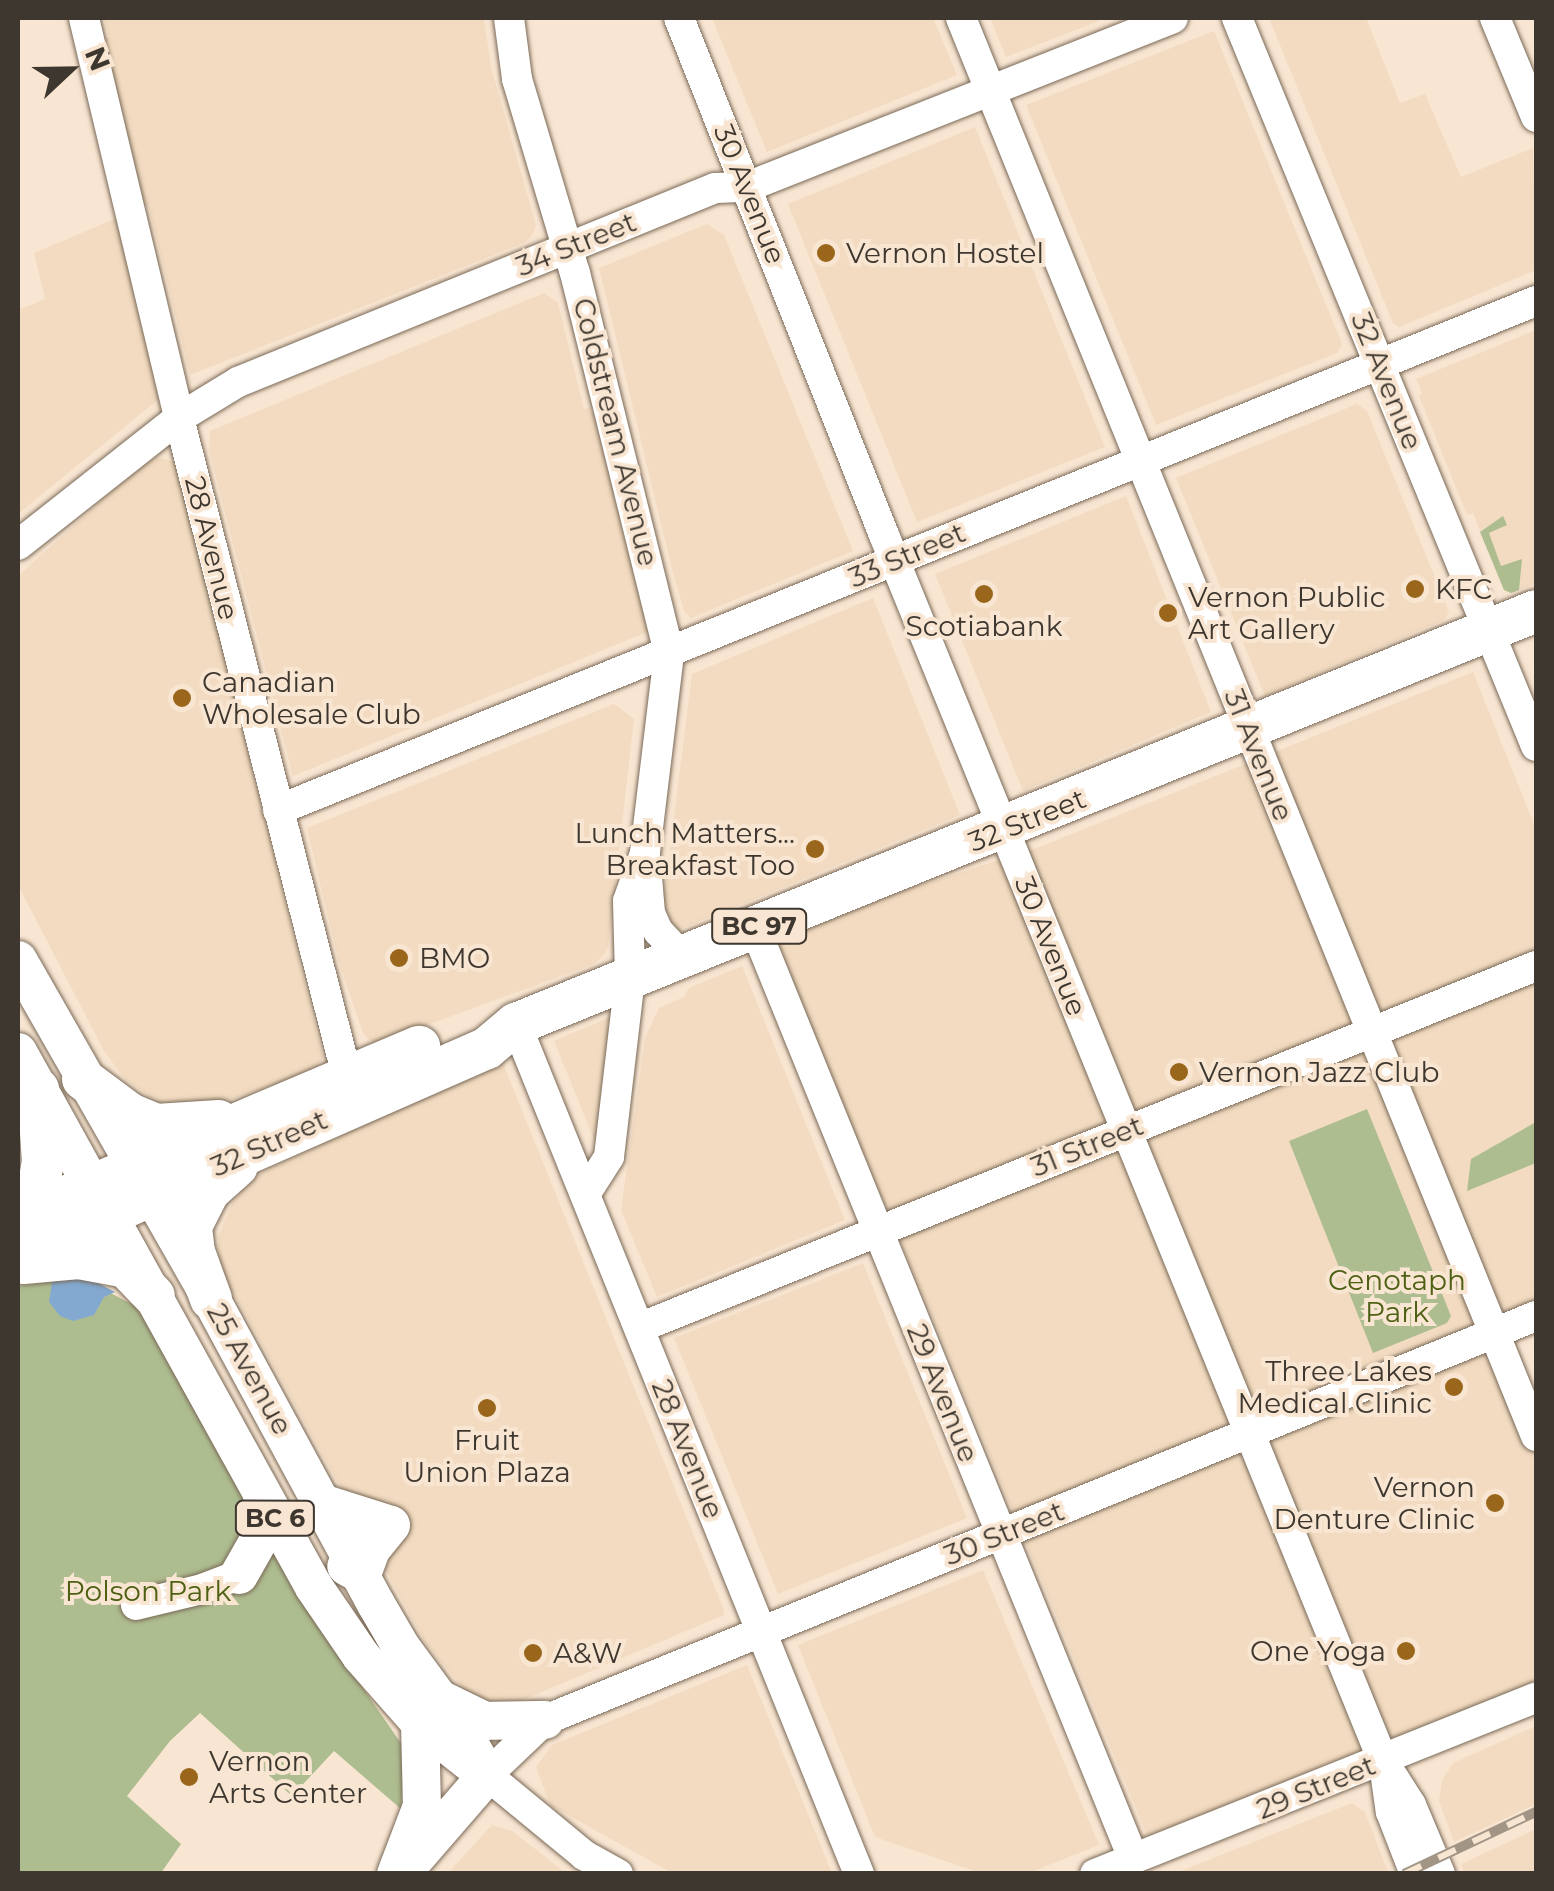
<!DOCTYPE html>
<style>
body{margin:0}
#map{position:relative;width:1554px;height:1891px;overflow:hidden;background:#f9e6d2;font-family:Montserrat,sans-serif}
div>[style]{position:absolute}
[style*='--x']{left:calc(var(--x)*1px);top:calc(var(--y)*1px);width:calc(var(--w)*1px);rotate:calc(var(--a)*1deg)}
.built>*{inset:0;background:#f2dbc0}
.green>*{inset:0;background:#aebd90}
.water>*{inset:0;background:#83a9d1}
.roads{filter:drop-shadow(0 0 2px #796957) drop-shadow(0 0 2px #796957)}
.minor>*{height:30px;margin:-15px;padding:0 15px;transform-origin:15px;border-radius:15px;background:#fff}
.major>*{height:38px;margin:-19px;padding:0 19px;transform-origin:19px;border-radius:19px;background:#fff}
.highway>*{height:42px;margin:-21px;padding:0 21px;transform-origin:21px;border-radius:21px;background:#fff}
.rail>*{height:10px;margin-top:-5px;transform-origin:0;background:repeating-linear-gradient(90deg,#f9e6d2 0 19px,#a29586 0 38px);box-sizing:border-box;border-block:2px solid #a29586}
.dots>*{width:28px;height:28px;translate:-50% -50%;box-sizing:border-box;border:5px solid #f9e6d2;border-radius:50%}
span{translate:-50% -50%;white-space:nowrap;text-align:center;line-height:1.15;-webkit-text-stroke:8px #f9e6d2;paint-order:stroke}
.shield-label span{padding:2px 8px;background:#f9e6d2;border:2px solid;border-radius:8px;-webkit-text-stroke-width:0}
.shield-label{font-size:25px;color:#3e372f;font-weight:700}
.street-label{font-size:28px;color:#3e372f}
.poi-label{font-size:28px;color:#3e372f}
.left{translate:0 -50%;text-align:left}
.right{translate:-100% -50%;text-align:right}
.park-label{font-size:28px;color:#4d6014}
.frame{position:absolute;inset:0;border:20px solid #3e372f;pointer-events:none}
.north{position:absolute;left:20px;top:20px;width:100px;height:100px;-webkit-text-stroke:8px #f9e6d2;paint-order:stroke;rotate:68deg;font-size:28px;font-weight:700;line-height:40px;text-align:center;color:#3e372f}
.north::after{content:'';display:block;margin:auto;width:35px;height:45px;background:#3e372f;clip-path:polygon(50% 0,100% 100%,50% 72%,0 100%)}
</style>
<div id="map">
<div class="built">
<div style="clip-path:polygon(104px 18px,484px 18px,491px 67px,536px 225px,533px 234px,526px 242px,190px 375px,149px 208px,139px 200px,101px 38px,109px 37px)"></div>
<div style="clip-path:polygon(712px 18px,933px 18px,957px 75px,767px 152px)"></div>
<div style="clip-path:polygon(990px 18px,1097px 18px,1099px 21px,1006px 57px)"></div>
<div style="clip-path:polygon(1269px 18px,1366px 18px,1400px 103px,1425px 94px,1461px 177px,1533px 148px,1536px 270px,1399px 327px,1393px 323px)"></div>
<div style="clip-path:polygon(1214px 31px,1342px 344px,1337px 353px,1156px 425px,1026px 105px)"></div>
<div style="clip-path:polygon(975px 127px,1105px 447px,917px 522px,788px 204px)"></div>
<div style="clip-path:polygon(117px 218px,160px 398px,18px 514px,18px 310px,45px 299px,34px 253px)"></div>
<div style="clip-path:polygon(707px 224px,724px 235px,853px 551px,691px 618px,684px 611px,673px 573px,599px 268px)"></div>
<div style="clip-path:polygon(544px 293px,558px 303px,584px 409px,589px 408px,598px 420px,650px 631px,293px 776px,209px 450px,210px 431px)"></div>
<div style="clip-path:polygon(1536px 330px,1536px 583px,1511px 593px,1504px 590px,1473px 513px,1467px 515px,1419px 396px,1422px 393px,1416px 379px)"></div>
<div style="clip-path:polygon(1357px 404px,1367px 411px,1449px 612px,1444px 620px,1265px 696px,1176px 478px)"></div>
<div style="clip-path:polygon(158px 457px,174px 462px,182px 481px,323px 1058px,314px 1069px,298px 1076px,232px 1099px,190px 1107px,158px 1103px,124px 1078px,104px 1051px,18px 885px,18px 576px,140px 466px)"></div>
<div style="clip-path:polygon(1126px 496px,1211px 712px,1023px 791px,935px 574px)"></div>
<div style="clip-path:polygon(873px 598px,960px 815px,678px 930px,671px 928px,662px 911px,692px 674px)"></div>
<div style="clip-path:polygon(1473px 672px,1536px 829px,1536px 1308px,1508px 1340px,1536px 1436px,1536px 1698px,1322px 1786px,1147px 1835px,898px 1234px,770px 944px,893px 894px,1037px 848px)"></div>
<div style="clip-path:polygon(614px 704px,634px 719px,608px 947px,603px 956px,594px 964px,378px 1043px,370px 1041px,363px 1033px,339px 963px,307px 828px)"></div>
<div style="clip-path:polygon(742px 966px,845px 1220px,657px 1297px,621px 1210px,645px 1038px,659px 1008px,684px 997px,689px 988px)"></div>
<div style="clip-path:polygon(613px 1016px,600px 1131px,595px 1142px,554px 1041px)"></div>
<div style="clip-path:polygon(502px 1061px,724px 1610px,724px 1615px,506px 1707px,475px 1703px,425px 1642px,237px 1299px,219px 1264px,218px 1237px,233px 1202px,259px 1174px)"></div>
<div style="clip-path:polygon(863px 1263px,967px 1518px,778px 1594px,674px 1338px)"></div>
<div style="clip-path:polygon(983px 1570px,1099px 1845px,1029px 1873px,980px 1873px,875px 1837px,798px 1645px)"></div>
<div style="clip-path:polygon(747px 1665px,832px 1873px,672px 1873px,550px 1805px,536px 1767px,552px 1745px)"></div>
<div style="clip-path:polygon(1536px 1726px,1536px 1804px,1454px 1842px,1439px 1801px,1442px 1780px,1453px 1763px)"></div>
<div style="clip-path:polygon(1352px 1803px,1365px 1812px,1388px 1872px,1176px 1873px)"></div>
<div style="clip-path:polygon(492px 1825px,512px 1831px,566px 1873px,448px 1873px)"></div>
<div style="clip-path:polygon(1536px 1829px,1536px 1873px,1464px 1873px,1461px 1864px)"></div>
</div>
<div class="green">
<div style="clip-path:polygon(1503px 516px,1507px 525px,1489px 533px,1501px 566px,1522px 559px,1519px 590px,1511px 593px,1504px 590px,1480px 532px)"></div>
<div style="clip-path:polygon(1367px 1109px,1451px 1316px,1447px 1323px,1373px 1353px,1289px 1141px)"></div>
<div style="clip-path:polygon(1536px 1122px,1536px 1163px,1467px 1191px,1471px 1159px)"></div>
<div style="clip-path:polygon(82px 1278px,141px 1309px,315px 1619px,405px 1749px,401px 1809px,334px 1751px,292px 1796px,200px 1713px,170px 1741px,127px 1796px,181px 1844px,161px 1873px,18px 1874px,18px 1286px)"></div>
</div>
<div class="water">
<div style="clip-path:polygon(53px 1275px,92px 1280px,115px 1292px,104px 1297px,94px 1315px,73px 1321px,60px 1316px,49px 1302px)"></div>
</div>
<div class="roads">
<div class="minor">
<div style="--x:84;--y:18;--w:411;--a:76.6"></div>
<div style="--x:179;--y:418;--w:679;--a:75.68"></div>
<div style="--x:509;--y:18;--w:62;--a:82.5"></div>
<div style="--x:517;--y:79;--w:202;--a:73.4"></div>
<div style="--x:575;--y:273;--w:392;--a:76.1"></div>
<div style="--x:669;--y:654;--w:200;--a:96.9"></div>
<div style="--x:645;--y:853;--w:51;--a:109.5"></div>
<div style="--x:628;--y:901;--w:77;--a:88.5"></div>
<div style="--x:630;--y:978;--w:180;--a:96.7"></div>
<div style="--x:609;--y:1157;--w:43;--a:122.6"></div>
<div style="--x:679;--y:18;--w:556;--a:68.37"></div>
<div style="--x:884;--y:535;--w:1324;--a:67.85"></div>
<div style="--x:1383;--y:1761;--w:52;--a:57.5"></div>
<div style="--x:1411;--y:1805;--w:75;--a:67.2"></div>
<div style="--x:961;--y:18;--w:1530;--a:67.93"></div>
<div style="--x:1237;--y:18;--w:787;--a:67.67"></div>
<div style="--x:1495;--y:18;--w:107;--a:67.5"></div>
<div style="--x:18;--y:545;--w:205;--a:-38.3"></div>
<div style="--x:179;--y:418;--w:69;--a:-31.4"></div>
<div style="--x:238;--y:382;--w:515;--a:-22.13"></div>
<div style="--x:715;--y:188;--w:32;--a:-2"></div>
<div style="--x:747;--y:187;--w:458;--a:-21.6"></div>
<div style="--x:278;--y:810;--w:1357;--a:-22.03"></div>
<div style="--x:646;--y:866;--w:47;--a:85.1"></div>
<div style="--x:650;--y:913;--w:20;--a:66"></div>
<div style="--x:658;--y:931;--w:35;--a:47"></div>
<div style="--x:755;--y:928;--w:1004;--a:67.88"></div>
<div style="--x:516;--y:1024;--w:917;--a:68.02"></div>
<div style="--x:639;--y:1328;--w:967;--a:-21.98"></div>
<div style="--x:136;--y:1605;--w:68;--a:-13.6"></div>
<div style="--x:202;--y:1589;--w:40;--a:-21"></div>
<div style="--x:1386;--y:1778;--w:34;--a:82"></div>
<div style="--x:1391;--y:1812;--w:66;--a:68.8"></div>
<div style="--x:618;--y:1874;--w:39;--a:-151"></div>
<div style="--x:584;--y:1855;--w:126;--a:-140.5"></div>
<div style="--x:487;--y:1775;--w:80;--a:-43.5"></div>
<div style="--x:545;--y:1720;--w:1070;--a:-22.18"></div>
<div style="--x:1095;--y:1874;--w:475;--a:-21.8"></div>
</div>
<div class="major">
<div style="--x:18;--y:960;--w:390;--a:60.3"></div>
<div style="--x:211;--y:1299;--w:347;--a:61.6"></div>
<div style="--x:376;--y:1604;--w:50;--a:59.8"></div>
<div style="--x:401;--y:1647;--w:99;--a:53.6"></div>
<div style="--x:460;--y:1727;--w:55;--a:60.6"></div>
<div style="--x:18;--y:1052;--w:611;--a:61.05"></div>
<div style="--x:314;--y:1587;--w:83;--a:55.7"></div>
<div style="--x:361;--y:1656;--w:89;--a:48.6"></div>
<div style="--x:420;--y:1723;--w:66;--a:38.3"></div>
<div style="--x:322;--y:1503;--w:72;--a:17.7"></div>
<div style="--x:391;--y:1525;--w:32;--a:129"></div>
<div style="--x:371;--y:1550;--w:27;--a:110"></div>
<div style="--x:362;--y:1575;--w:18;--a:-151"></div>
<div style="--x:239;--y:1575;--w:51;--a:-60.4"></div>
<div style="--x:264;--y:1531;--w:35;--a:-93"></div>
<div style="--x:442;--y:1700;--w:48;--a:26"></div>
<div style="--x:485;--y:1721;--w:60;--a:-1"></div>
<div style="--x:410;--y:1864;--w:118;--a:-49.1"></div>
<div style="--x:396;--y:1874;--w:73;--a:-69.1"></div>
<div style="--x:422;--y:1806;--w:83;--a:-91.4"></div>
</div>
<div class="highway">
<div style="--x:83;--y:1079;--w:59;--a:36.7"></div>
<div style="--x:130;--y:1114;--w:28;--a:23"></div>
<div style="--x:156;--y:1125;--w:63;--a:-3.6"></div>
<div style="--x:18;--y:1213;--w:30;--a:-49"></div>
<div style="--x:38;--y:1190;--w:28;--a:-80"></div>
<div style="--x:43;--y:1162;--w:73;--a:-93.9"></div>
<div style="--x:18;--y:1217;--w:436;--a:-23"></div>
<div style="--x:18;--y:1254;--w:512;--a:-23.71"></div>
<div style="--x:487;--y:1048;--w:38;--a:-40"></div>
<div style="--x:516;--y:1024;--w:1100;--a:-22.04"></div>
<div style="--x:23;--y:1263;--w:56;--a:-5.1"></div>
<div style="--x:79;--y:1258;--w:48;--a:10.8"></div>
<div style="--x:126;--y:1267;--w:40;--a:46"></div>
<div style="--x:211;--y:1299;--w:50;--a:-109.9"></div>
<div style="--x:194;--y:1252;--w:26;--a:-97"></div>
<div style="--x:191;--y:1226;--w:38;--a:-63"></div>
<div style="--x:208;--y:1192;--w:39;--a:-42"></div>
</div>
</div>
<div class="rail">
<div style="--x:1404;--y:1874;--w:146;--a:-25.2"></div>
</div>
<div class="dots">
<div style="left:826px;top:253px;background:#99661b"></div>
<div style="left:1415px;top:589px;background:#99661b"></div>
<div style="left:984px;top:594px;background:#99661b"></div>
<div style="left:1168px;top:613px;background:#99661b"></div>
<div style="left:182px;top:698px;background:#99661b"></div>
<div style="left:815px;top:849px;background:#99661b"></div>
<div style="left:399px;top:958px;background:#99661b"></div>
<div style="left:1179px;top:1072px;background:#99661b"></div>
<div style="left:1454px;top:1387px;background:#99661b"></div>
<div style="left:487px;top:1408px;background:#99661b"></div>
<div style="left:1495px;top:1503px;background:#99661b"></div>
<div style="left:1406px;top:1651px;background:#99661b"></div>
<div style="left:533px;top:1653px;background:#99661b"></div>
<div style="left:189px;top:1777px;background:#99661b"></div>
</div>
<div class="shield-label">
<span style="left:759px;top:926px">BC 97</span>
<span style="left:275px;top:1518px">BC 6</span>
</div>
<div class="street-label">
<span style="left:750px;top:194px;rotate:68deg">30 Avenue</span>
<span style="left:576px;top:244px;rotate:-22deg">34 Street</span>
<span style="left:1387px;top:381px;rotate:68deg">32 Avenue</span>
<span style="left:616px;top:432px;rotate:76deg">Coldstream Avenue</span>
<span style="left:212px;top:548px;rotate:76deg">28 Avenue</span>
<span style="left:907px;top:555px;rotate:-23deg">33 Street</span>
<span style="left:1259px;top:755px;rotate:68deg">31 Avenue</span>
<span style="left:1027px;top:820px;rotate:-22deg">32 Street</span>
<span style="left:1051px;top:946px;rotate:68deg">30 Avenue</span>
<span style="left:269px;top:1143px;rotate:-24deg">32 Street</span>
<span style="left:1087px;top:1146px;rotate:-22deg">31 Street</span>
<span style="left:250px;top:1369px;rotate:61deg">25 Avenue</span>
<span style="left:943px;top:1393px;rotate:68deg">29 Avenue</span>
<span style="left:688px;top:1449px;rotate:68deg">28 Avenue</span>
<span style="left:1004px;top:1533px;rotate:-22deg">30 Street</span>
<span style="left:1316px;top:1787px;rotate:-22deg">29 Street</span>
</div>
<div class="poi-label">
<span class="left" style="left:846px;top:253px">Vernon Hostel</span>
<span class="left" style="left:1435px;top:589px">KFC</span>
<span class="left" style="left:1188px;top:613px">Vernon Public<br>Art Gallery</span>
<span style="left:984px;top:626px">Scotiabank</span>
<span class="left" style="left:202px;top:698px">Canadian<br>Wholesale Club</span>
<span class="right" style="left:795px;top:849px">Lunch Matters...<br>Breakfast Too</span>
<span class="left" style="left:419px;top:958px">BMO</span>
<span class="left" style="left:1199px;top:1072px">Vernon Jazz Club</span>
<span class="right" style="left:1432px;top:1387px">Three Lakes<br>Medical Clinic</span>
<span style="left:487px;top:1456px">Fruit<br>Union Plaza</span>
<span class="right" style="left:1475px;top:1503px">Vernon<br>Denture Clinic</span>
<span class="right" style="left:1386px;top:1651px">One Yoga</span>
<span class="left" style="left:553px;top:1653px">A&amp;W</span>
<span class="left" style="left:209px;top:1777px">Vernon<br>Arts Center</span>
</div>
<div class="park-label">
<span style="left:1397px;top:1296px">Cenotaph<br>Park</span>
<span style="left:148px;top:1591px">Polson Park</span>
</div>
<div class="frame"></div>
<div class="north">N</div>
</div>
